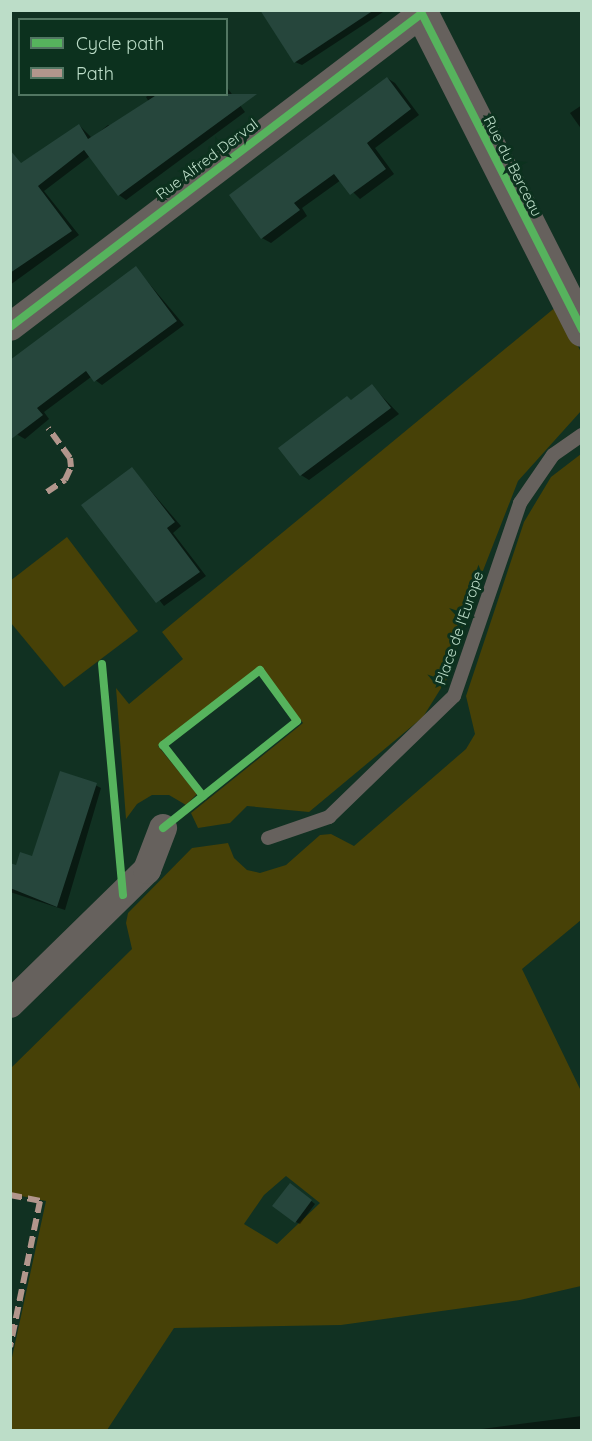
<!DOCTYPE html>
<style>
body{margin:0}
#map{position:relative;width:592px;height:1441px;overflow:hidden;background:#113122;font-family:Quicksand,sans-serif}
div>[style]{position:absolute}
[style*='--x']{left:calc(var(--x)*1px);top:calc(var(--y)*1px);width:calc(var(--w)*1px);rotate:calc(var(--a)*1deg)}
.green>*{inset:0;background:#474107}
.shadow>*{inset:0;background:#0007}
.building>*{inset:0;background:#26463c}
.service>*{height:14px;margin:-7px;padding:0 7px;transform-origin:7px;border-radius:7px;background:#66615d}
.minor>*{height:28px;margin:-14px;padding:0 14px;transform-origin:14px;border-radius:14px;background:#66615d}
.tertiary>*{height:33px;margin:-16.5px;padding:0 16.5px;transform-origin:16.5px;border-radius:16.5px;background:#66615d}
.quiet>*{height:6px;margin-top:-3px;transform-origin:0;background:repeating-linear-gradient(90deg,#b2968c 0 12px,transparent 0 18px)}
.cycleway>*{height:8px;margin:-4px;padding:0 4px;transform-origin:4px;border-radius:4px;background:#56b35d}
span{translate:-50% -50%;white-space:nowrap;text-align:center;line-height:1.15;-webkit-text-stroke:6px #0c311e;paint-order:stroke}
.street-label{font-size:15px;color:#bcddc8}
.frame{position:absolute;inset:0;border:12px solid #bcddc8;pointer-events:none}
.legend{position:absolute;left:18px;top:18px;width:210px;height:78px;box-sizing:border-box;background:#0c311e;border:2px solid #527662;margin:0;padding:8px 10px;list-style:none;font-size:18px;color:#bcddc8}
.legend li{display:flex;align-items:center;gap:12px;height:30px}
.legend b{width:30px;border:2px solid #527662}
</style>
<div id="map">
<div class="green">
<div style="clip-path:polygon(557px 306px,581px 352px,581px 411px,518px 481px,470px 604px,448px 677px,423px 717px,309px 812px,247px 806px,230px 823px,198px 828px,191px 813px,303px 723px,260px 667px,158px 746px,197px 794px,186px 805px,169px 795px,152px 795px,137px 804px,126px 819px,116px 688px,129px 704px,183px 659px,162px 632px)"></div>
<div style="clip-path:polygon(evenodd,581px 454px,581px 920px,522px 969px,581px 1091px,581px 1286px,520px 1300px,341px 1325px,174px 1328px,107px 1430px,11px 1430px,11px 1362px,46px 1201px,11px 1194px,11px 1068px,132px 949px,126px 923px,128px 913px,192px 848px,228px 843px,234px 858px,247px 870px,260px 873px,286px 865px,320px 835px,331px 834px,354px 846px,466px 749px,475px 734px,466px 696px,524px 522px,551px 477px,581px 454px,286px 1176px,320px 1203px,277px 1244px,244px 1224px,264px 1195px,286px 1176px)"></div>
<div style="clip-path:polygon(67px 537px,138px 631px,64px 687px,11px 623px,10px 581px)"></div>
</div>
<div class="shadow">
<div style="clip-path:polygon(303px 10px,386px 10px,302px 65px,295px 62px)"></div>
<div style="clip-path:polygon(387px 78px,395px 83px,419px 115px,375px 148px,394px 174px,360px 199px,341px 180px,302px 208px,307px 216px,271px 243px,262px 238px)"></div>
<div style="clip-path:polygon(226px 86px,245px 112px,126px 200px,119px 195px,90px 156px,44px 191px,79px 235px,10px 285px,10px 172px,79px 125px,92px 138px,108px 125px,112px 127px,149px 102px,146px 97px,150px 94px,226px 94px)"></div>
<div style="clip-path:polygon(582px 105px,582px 130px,570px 113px)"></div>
<div style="clip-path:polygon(136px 268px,184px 325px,102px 385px,91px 377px,44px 412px,49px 419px,25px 439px,18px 435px,10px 425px)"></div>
<div style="clip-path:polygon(372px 386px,399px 414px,309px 480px,301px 475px,347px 398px,353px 401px)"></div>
<div style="clip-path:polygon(132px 469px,181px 526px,173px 533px,206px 576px,164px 606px,84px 505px)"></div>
<div style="clip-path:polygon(93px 784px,101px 788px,65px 910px,10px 892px,10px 879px,33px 858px)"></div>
<div style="clip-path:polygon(294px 1187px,315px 1204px,300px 1224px,296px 1222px)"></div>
<div style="clip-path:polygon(582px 1416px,582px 1430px,474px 1430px)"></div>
</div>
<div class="building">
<div style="clip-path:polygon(260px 10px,374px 10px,294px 63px)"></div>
<div style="clip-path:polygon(387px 77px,411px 109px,367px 143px,386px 169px,350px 195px,334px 174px,294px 203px,300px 210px,261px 239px,229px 195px)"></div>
<div style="clip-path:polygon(158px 94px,257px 94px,118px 196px,84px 150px,38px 186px,72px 231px,10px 273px,10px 150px,21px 163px,79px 124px,88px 139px)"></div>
<div style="clip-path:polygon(136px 266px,177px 321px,94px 382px,86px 371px,37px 408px,43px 415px,10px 440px,10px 360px)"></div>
<div style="clip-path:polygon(372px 384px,391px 408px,300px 476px,278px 448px,347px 396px,351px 400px)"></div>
<div style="clip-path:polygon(132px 467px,175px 522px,167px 528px,200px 572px,156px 603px,81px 505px)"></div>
<div style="clip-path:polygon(60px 771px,97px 783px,57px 907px,10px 888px,10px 863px,16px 865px,20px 852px,32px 856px)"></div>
<div style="clip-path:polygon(290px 1183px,312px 1200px,295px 1223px,272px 1206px)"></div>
</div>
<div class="service">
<div style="--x:268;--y:838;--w:65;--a:-19"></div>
<div style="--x:329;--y:817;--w:174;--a:-44.1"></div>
<div style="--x:454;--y:696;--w:204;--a:-71.1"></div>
<div style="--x:520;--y:503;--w:58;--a:-55.5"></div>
<div style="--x:553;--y:455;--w:35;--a:-35"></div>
</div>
<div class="minor">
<div style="--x:10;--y:327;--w:517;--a:-37.29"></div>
<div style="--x:10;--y:1004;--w:192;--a:-44.4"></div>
<div style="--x:147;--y:870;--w:45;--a:-69.1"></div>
</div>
<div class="tertiary">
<div style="--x:420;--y:10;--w:359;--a:63.1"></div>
</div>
<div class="quiet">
<div style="--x:47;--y:492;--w:22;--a:-34"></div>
<div style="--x:65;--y:480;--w:14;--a:-65"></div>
<div style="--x:71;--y:467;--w:9;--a:-96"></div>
<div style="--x:70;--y:458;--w:37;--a:-126"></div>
<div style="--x:10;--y:1195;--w:31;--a:11"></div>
<div style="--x:40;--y:1201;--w:149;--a:101.6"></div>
</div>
<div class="cycleway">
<div style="--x:420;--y:10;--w:359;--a:63.1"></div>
<div style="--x:10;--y:327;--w:517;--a:-37.29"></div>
<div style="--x:102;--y:664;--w:232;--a:84.8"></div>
<div style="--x:163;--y:828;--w:171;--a:-38.6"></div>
<div style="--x:297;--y:721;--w:63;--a:-126"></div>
<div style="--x:260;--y:670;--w:123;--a:142.3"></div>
<div style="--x:163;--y:745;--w:65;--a:51.9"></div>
</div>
<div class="street-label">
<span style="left:207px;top:159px;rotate:-37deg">Rue Alfred Derval</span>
<span style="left:513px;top:166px;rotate:63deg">Rue du Berceau</span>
<span style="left:459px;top:628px;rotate:-71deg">Place de l'Europe</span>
</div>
<div class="frame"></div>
<ul class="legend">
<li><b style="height:8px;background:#56b35d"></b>Cycle path</li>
<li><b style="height:8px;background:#b2968c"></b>Path</li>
</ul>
</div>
